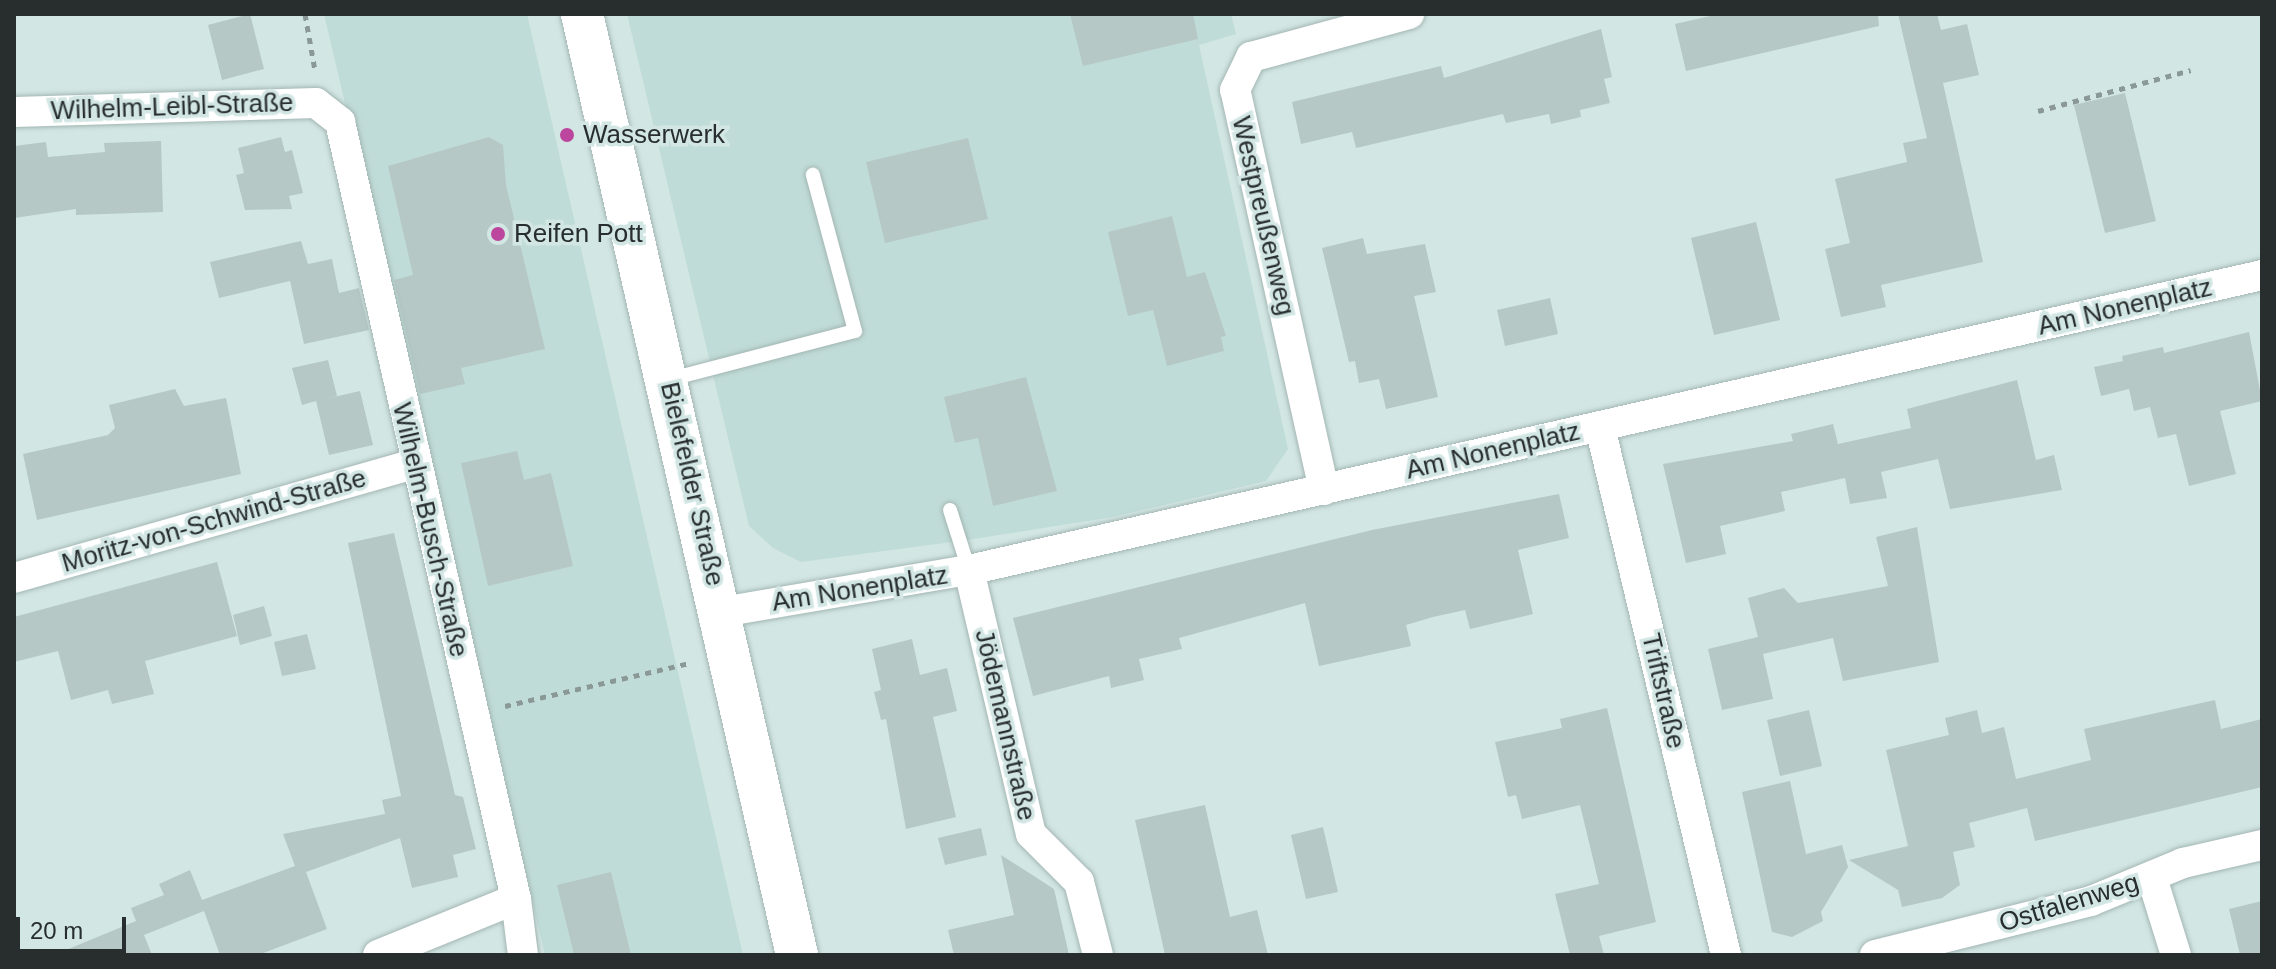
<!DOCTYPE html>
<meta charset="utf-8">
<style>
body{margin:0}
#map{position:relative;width:2276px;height:969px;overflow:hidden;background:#d2e6e3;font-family:Helvetica,sans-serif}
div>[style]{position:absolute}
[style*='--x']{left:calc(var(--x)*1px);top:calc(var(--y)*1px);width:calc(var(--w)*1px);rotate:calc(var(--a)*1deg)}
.built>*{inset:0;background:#c0dcd8}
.building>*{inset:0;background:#b5c8c6}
.path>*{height:5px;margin-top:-2.5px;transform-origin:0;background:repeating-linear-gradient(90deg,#8a9896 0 6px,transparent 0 12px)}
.roads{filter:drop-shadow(0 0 2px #a3b6b3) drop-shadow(0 0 2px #a3b6b3)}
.service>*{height:14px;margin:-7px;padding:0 7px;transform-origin:7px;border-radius:7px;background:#fff}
.minor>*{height:30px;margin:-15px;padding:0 15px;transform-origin:15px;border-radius:15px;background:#fff}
.secondary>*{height:42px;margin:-21px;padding:0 21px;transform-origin:21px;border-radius:21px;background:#fff}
.dots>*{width:22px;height:22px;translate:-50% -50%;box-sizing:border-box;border:4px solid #d2e6e3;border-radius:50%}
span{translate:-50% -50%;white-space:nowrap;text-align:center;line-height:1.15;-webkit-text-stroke:7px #d2e6e3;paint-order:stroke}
.street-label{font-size:26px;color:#272e2d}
.poi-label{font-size:26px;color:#272e2d}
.left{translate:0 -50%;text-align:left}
.frame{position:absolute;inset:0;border:16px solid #272e2d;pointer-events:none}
.scale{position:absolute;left:16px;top:917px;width:110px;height:36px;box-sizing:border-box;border:4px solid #272e2d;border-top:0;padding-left:10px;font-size:24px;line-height:28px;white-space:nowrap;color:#272e2d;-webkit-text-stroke:6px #d2e6e3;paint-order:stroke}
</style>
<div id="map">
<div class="built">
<div style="clip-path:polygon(324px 14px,527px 14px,743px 955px,545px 955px)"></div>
<div style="clip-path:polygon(627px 14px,1231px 14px,1236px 34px,1199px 45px,1288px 449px,1266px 481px,1113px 517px,967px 540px,801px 562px,773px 548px,749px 526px)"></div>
</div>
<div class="building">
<div style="clip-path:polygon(250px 14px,264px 69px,222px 80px,208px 25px)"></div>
<div style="clip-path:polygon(1070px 14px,1193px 14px,1198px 39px,1083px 66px)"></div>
<div style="clip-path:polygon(1719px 14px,1878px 14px,1879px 26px,1686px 71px,1675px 24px)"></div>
<div style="clip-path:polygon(1898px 14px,1937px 14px,1941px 30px,1967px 24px,1979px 75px,1943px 83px,1983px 262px,1881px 285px,1886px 307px,1841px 317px,1825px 249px,1850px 243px,1835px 179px,1907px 162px,1903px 143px,1927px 138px)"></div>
<div style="clip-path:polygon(1601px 29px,1612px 77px,1604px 79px,1610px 103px,1580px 110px,1581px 117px,1551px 124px,1549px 114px,1506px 123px,1503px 114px,1356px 148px,1352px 132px,1301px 144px,1292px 102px,1441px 66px,1444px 78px)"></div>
<div style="clip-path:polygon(2125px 93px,2156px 221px,2105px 233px,2074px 105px)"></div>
<div style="clip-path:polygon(281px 137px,285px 152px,292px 150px,303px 193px,289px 196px,292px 209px,245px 210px,236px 175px,244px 173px,238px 148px)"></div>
<div style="clip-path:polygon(489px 137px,503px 145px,506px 185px,545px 349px,461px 368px,465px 384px,420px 394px,394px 280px,413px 275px,388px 166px)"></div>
<div style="clip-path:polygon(968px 138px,988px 219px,885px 243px,866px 162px)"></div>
<div style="clip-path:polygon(161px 141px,163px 212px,76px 215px,76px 209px,14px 218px,14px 146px,46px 142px,48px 157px,105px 152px,104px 143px)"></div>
<div style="clip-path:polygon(1172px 216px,1187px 277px,1205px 272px,1226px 336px,1221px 337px,1224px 351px,1167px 366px,1153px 310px,1128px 316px,1108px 232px)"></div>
<div style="clip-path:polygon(1756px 222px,1780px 320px,1714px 335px,1691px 238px)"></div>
<div style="clip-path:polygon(1363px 238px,1367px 254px,1425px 244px,1436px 292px,1414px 296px,1438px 397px,1386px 409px,1379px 379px,1359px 383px,1355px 361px,1349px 362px,1322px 248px)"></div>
<div style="clip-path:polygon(301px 241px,308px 264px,332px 259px,339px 293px,359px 288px,369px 330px,304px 344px,290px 281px,219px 298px,210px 262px)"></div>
<div style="clip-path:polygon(1550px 298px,1558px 334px,1505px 346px,1497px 310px)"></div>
<div style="clip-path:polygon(2249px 332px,2262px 401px,2220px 411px,2236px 474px,2189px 486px,2176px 434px,2158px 438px,2150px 407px,2134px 411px,2129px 389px,2101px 396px,2094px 367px,2123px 361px,2122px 356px,2163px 347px,2164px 353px)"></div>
<div style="clip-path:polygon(328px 360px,337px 396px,325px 399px,360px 391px,373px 445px,329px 455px,316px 401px,302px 405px,292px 368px)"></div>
<div style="clip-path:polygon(1026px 377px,1057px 491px,993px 506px,978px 438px,955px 443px,944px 397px)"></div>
<div style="clip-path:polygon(2017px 380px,2036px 460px,2054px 455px,2062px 490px,1950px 509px,1938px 459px,1881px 472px,1887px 498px,1850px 504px,1845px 478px,1781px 492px,1785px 511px,1720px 526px,1726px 554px,1686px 563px,1663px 464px,1793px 441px,1791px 434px,1833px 424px,1838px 444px,1911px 428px,1907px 409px)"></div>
<div style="clip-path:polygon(175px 389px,184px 406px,226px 398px,241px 474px,37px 520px,23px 454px,108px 435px,115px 428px,109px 405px)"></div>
<div style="clip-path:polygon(517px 451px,524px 480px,551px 473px,573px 566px,488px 586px,461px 463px)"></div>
<div style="clip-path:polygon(1559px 494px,1569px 538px,1518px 550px,1533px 614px,1470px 629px,1465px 610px,1433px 617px,1406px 625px,1411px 646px,1319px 666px,1305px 603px,1179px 638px,1182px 649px,1139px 659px,1144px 680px,1111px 688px,1109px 676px,1033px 696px,1013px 618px,1372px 530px)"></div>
<div style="clip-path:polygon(1917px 527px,1939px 662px,1843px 681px,1833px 638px,1763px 654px,1773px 699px,1722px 710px,1708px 649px,1758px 637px,1748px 598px,1784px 588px,1798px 603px,1888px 586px,1876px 537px)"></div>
<div style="clip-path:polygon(394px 533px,455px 795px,463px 797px,476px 849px,453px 855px,458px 877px,412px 888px,400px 838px,306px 872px,327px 929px,258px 955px,220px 955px,204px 911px,144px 935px,152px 955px,54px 955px,136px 921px,131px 908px,164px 895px,159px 884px,190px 870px,202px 900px,295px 866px,283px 834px,385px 814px,382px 800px,401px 796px,348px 543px)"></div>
<div style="clip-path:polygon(217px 562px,237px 636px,145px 661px,154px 694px,112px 704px,108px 690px,71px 700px,58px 651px,14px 662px,14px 617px)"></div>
<div style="clip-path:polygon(264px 606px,272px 636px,240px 645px,233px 615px)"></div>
<div style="clip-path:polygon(307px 634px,316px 669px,282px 676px,274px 642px)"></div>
<div style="clip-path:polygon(912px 639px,920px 675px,947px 668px,957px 711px,933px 717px,956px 817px,906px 829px,886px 719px,881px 720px,874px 692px,881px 690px,872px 649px)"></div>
<div style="clip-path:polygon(2215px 700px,2221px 729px,2262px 719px,2262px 787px,2035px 841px,2027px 808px,1969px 823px,1975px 847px,1953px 852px,1960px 885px,1942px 898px,1902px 907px,1898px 890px,1849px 860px,1908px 846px,1886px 750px,1949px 735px,1945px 718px,1977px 710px,1982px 733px,2004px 727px,2016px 779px,2091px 760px,2084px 729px)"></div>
<div style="clip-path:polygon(1607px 708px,1656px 922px,1599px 936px,1604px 955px,1570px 955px,1555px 894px,1599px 884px,1580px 805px,1522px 819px,1516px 795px,1508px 797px,1495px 742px,1562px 728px,1560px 719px)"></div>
<div style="clip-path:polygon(1809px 710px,1822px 766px,1780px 776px,1767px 720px)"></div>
<div style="clip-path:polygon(1790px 781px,1806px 854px,1842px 845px,1848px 867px,1821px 912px,1823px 921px,1792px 937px,1772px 932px,1742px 792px)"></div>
<div style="clip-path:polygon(1205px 805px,1230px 917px,1257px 910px,1268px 955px,1165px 955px,1135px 820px)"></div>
<div style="clip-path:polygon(1323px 827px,1338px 892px,1306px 899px,1291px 835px)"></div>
<div style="clip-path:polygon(981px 828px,987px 855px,945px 865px,938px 838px)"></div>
<div style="clip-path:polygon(1001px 855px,1054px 889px,1069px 955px,954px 955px,948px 930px,1014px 915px)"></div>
<div style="clip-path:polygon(611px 872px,631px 955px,574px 955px,557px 885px)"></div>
<div style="clip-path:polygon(2262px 901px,2262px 955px,2240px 955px,2229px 909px)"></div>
</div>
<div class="path">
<div style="--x:305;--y:14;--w:57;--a:79.9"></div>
<div style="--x:2038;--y:111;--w:158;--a:-15"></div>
<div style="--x:505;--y:706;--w:190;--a:-13.1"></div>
</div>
<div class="roads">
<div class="service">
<div style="--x:667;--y:380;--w:194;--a:-14.6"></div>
<div style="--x:855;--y:331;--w:162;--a:-105.1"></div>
<div style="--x:950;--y:510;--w:63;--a:72.4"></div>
</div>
<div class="minor">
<div style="--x:14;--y:112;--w:302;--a:-1.7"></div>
<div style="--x:316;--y:103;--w:31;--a:38"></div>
<div style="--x:340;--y:122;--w:797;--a:77.24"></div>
<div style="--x:516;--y:899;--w:56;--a:82.9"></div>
<div style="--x:1600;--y:427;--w:543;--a:76.58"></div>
<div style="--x:1324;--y:490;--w:410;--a:-102.5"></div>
<div style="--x:1235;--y:90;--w:37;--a:-64"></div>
<div style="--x:1251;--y:57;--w:164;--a:-15.2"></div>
<div style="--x:969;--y:570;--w:271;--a:76.8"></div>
<div style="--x:1031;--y:834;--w:68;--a:45"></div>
<div style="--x:1079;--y:882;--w:75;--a:75.4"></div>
<div style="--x:14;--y:578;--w:415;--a:-15.9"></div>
<div style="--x:722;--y:612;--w:251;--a:-9.7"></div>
<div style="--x:969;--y:570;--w:1326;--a:-12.85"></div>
<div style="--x:2152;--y:878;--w:81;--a:72.7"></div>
<div style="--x:378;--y:955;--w:149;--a:-22.1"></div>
<div style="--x:1875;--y:955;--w:223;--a:-14"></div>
<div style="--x:2091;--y:901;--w:100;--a:-22.4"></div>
<div style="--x:2183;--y:863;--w:81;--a:-12.8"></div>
</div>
<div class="secondary">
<div style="--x:582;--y:14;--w:965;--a:77.13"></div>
</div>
</div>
<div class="dots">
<div style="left:567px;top:135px;background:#bc469d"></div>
<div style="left:498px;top:234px;background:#bc469d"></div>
</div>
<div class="street-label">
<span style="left:172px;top:107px;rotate:-2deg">Wilhelm-Leibl-Straße</span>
<span style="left:1263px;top:216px;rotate:77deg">Westpreußenweg</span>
<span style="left:2125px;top:307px;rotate:-13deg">Am Nonenplatz</span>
<span style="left:1493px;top:451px;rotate:-13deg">Am Nonenplatz</span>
<span style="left:692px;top:484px;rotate:77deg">Bielefelder Straße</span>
<span style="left:214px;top:521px;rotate:-16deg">Moritz-von-Schwind-Straße</span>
<span style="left:430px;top:530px;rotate:77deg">Wilhelm-Busch-Straße</span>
<span style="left:860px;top:589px;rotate:-9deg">Am Nonenplatz</span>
<span style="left:1663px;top:691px;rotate:77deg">Triftstraße</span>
<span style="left:1005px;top:725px;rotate:77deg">Jödemannstraße</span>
<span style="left:2069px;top:903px;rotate:-17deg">Ostfalenweg</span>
</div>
<div class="poi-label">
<span class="left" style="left:583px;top:135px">Wasserwerk</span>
<span class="left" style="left:514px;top:234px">Reifen Pott</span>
</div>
<div class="frame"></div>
<div class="scale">20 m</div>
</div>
